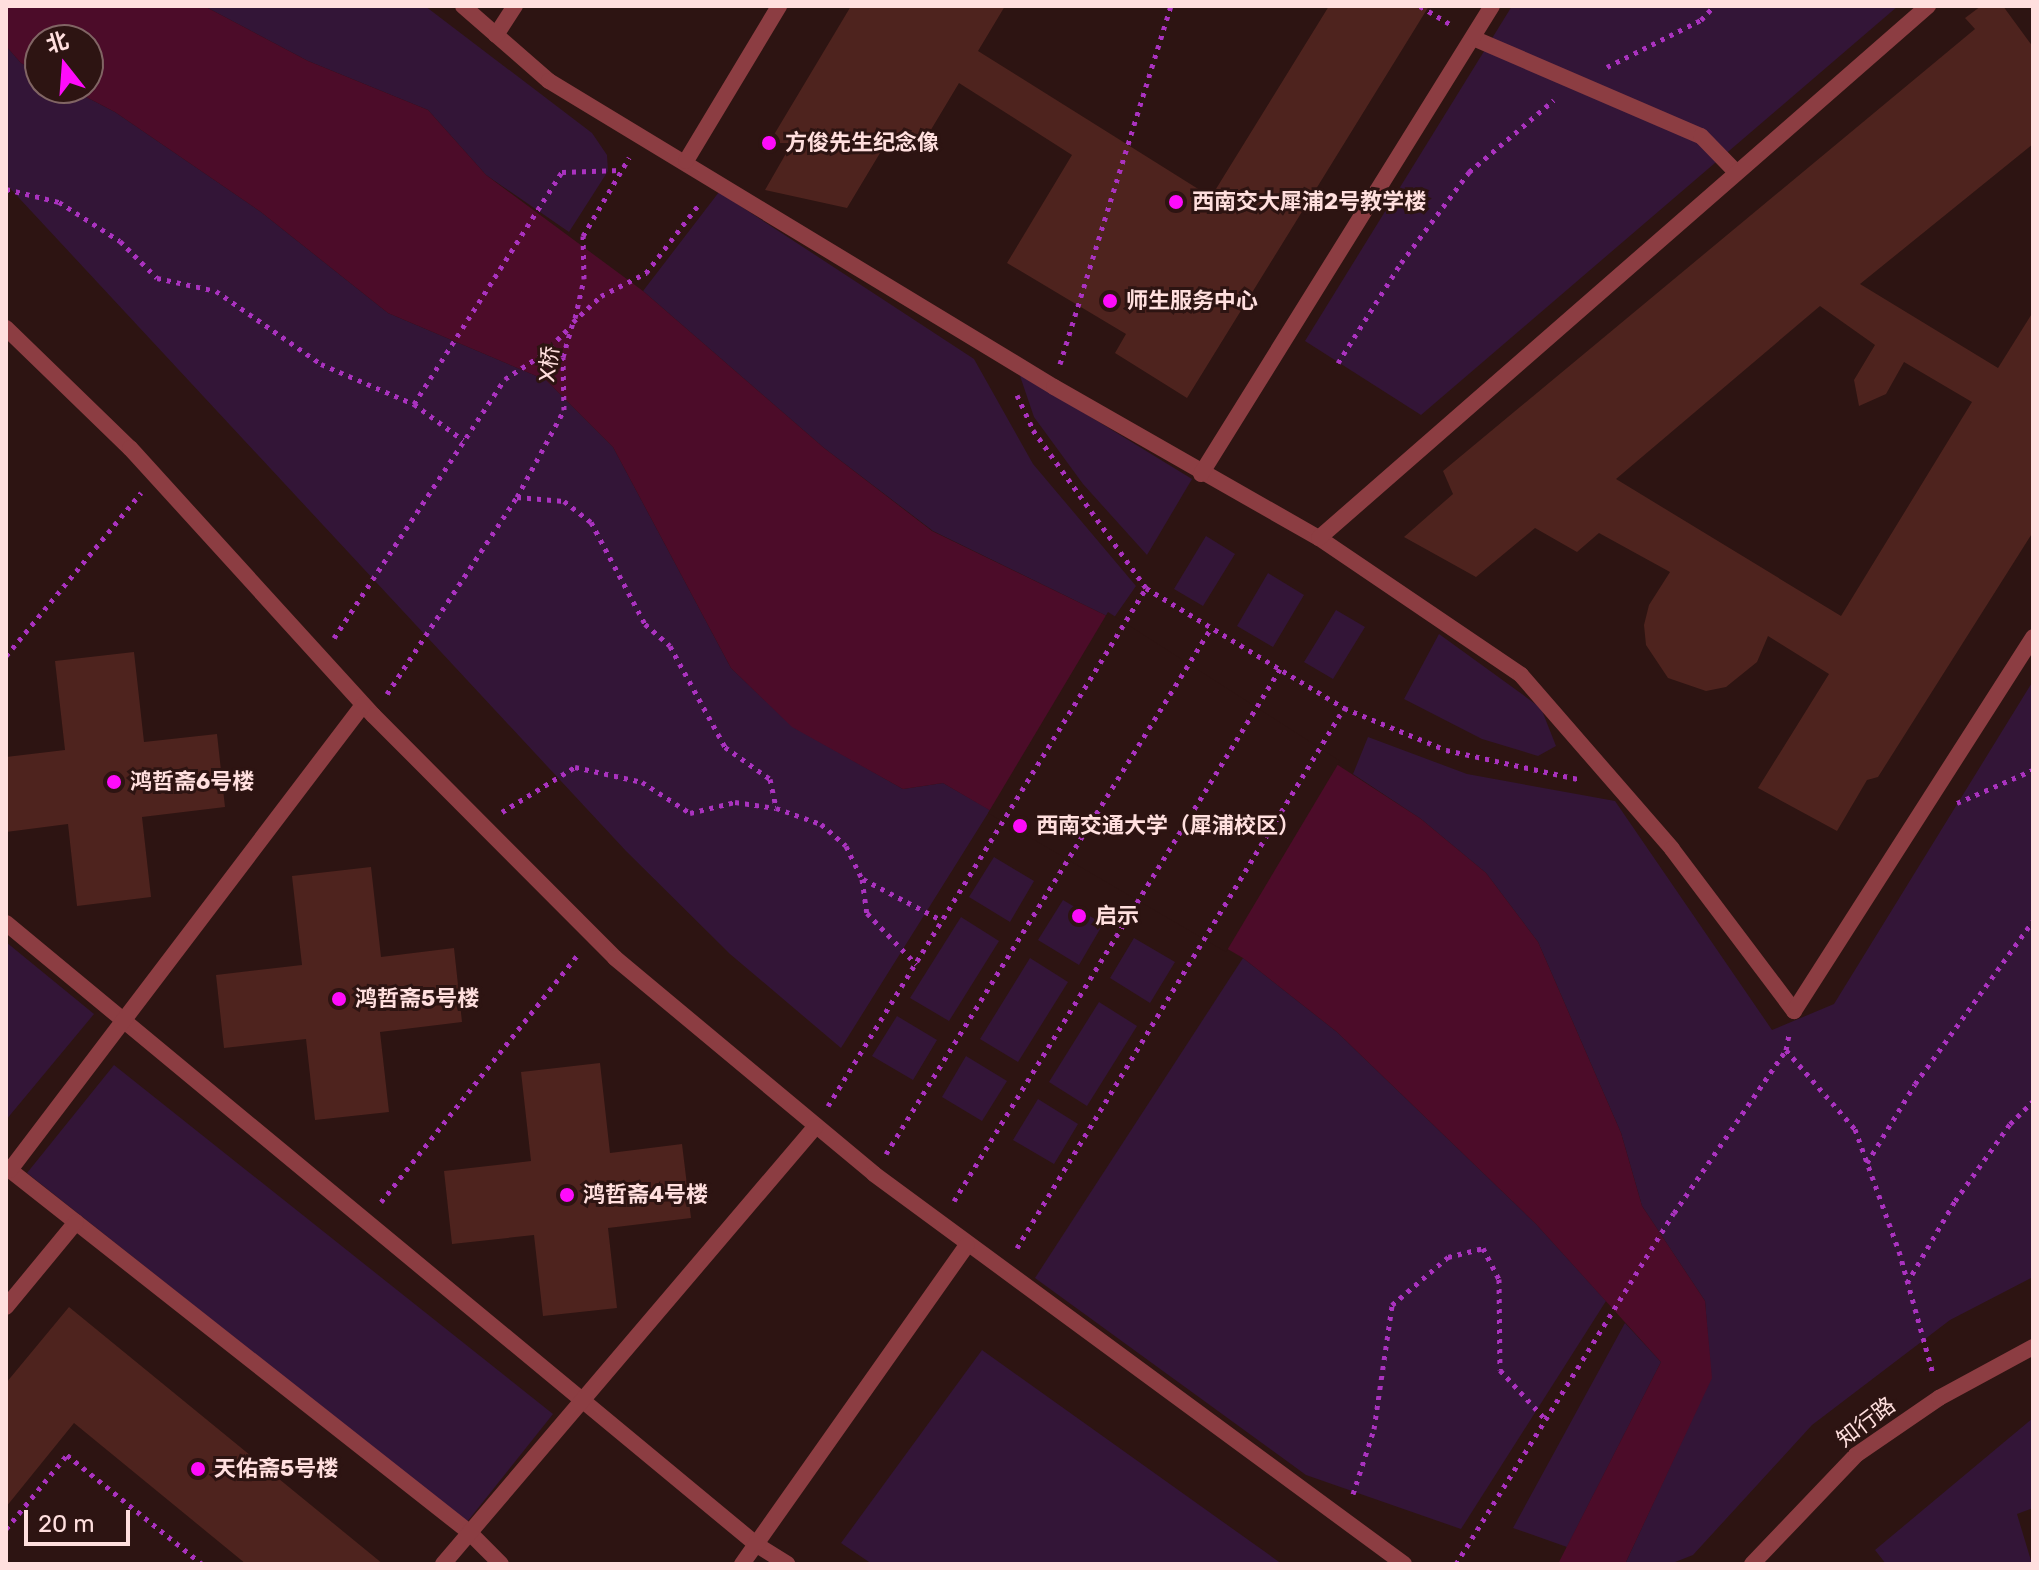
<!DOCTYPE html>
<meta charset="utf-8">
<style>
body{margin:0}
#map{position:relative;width:2039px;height:1570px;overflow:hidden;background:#2d1412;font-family:Rubik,"Noto Sans SC",sans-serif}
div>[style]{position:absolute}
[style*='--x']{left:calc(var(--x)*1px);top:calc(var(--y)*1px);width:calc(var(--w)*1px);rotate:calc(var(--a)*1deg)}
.green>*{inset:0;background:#331537}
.water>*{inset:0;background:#4c0c29}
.pier>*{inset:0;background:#2d1412}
.building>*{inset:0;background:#4e231e}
.path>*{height:5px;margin-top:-2.5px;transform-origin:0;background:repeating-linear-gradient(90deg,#aa32bf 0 4px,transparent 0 10px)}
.street>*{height:16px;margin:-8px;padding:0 8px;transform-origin:8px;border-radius:8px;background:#8c3d42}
.dots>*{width:22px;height:22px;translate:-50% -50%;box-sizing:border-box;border:4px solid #2d1412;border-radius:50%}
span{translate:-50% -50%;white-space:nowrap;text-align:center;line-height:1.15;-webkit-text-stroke:6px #2d1412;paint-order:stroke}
.poi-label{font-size:22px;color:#ffdfde;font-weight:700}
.left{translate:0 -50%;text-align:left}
.street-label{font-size:22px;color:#ffdfde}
.frame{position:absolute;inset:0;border:8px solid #ffdfde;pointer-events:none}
.north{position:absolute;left:24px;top:24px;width:80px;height:80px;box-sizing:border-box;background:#2d1412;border:2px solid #816564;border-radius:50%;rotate:343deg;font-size:22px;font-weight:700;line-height:32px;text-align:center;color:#ffdfde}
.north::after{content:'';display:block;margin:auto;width:28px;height:36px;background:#fe0bfb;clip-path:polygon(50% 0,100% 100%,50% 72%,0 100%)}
.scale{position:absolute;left:24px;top:1510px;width:106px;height:36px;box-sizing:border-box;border:4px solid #ffdfde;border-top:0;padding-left:10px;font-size:24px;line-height:28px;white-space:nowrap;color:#ffdfde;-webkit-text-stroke:6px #2d1412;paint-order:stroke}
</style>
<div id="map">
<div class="green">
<div style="clip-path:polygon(204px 6px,425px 6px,592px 133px,607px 155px,608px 171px,569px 232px,486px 175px,428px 110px,308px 61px)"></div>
<div style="clip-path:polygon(1512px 6px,1898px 6px,1421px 415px,1305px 341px)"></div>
<div style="clip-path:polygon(6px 46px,21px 63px,40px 73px,40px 88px,69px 88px,115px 112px,261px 212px,388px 313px,546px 380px,613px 447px,731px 668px,792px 726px,903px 789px,943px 783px,990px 810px,841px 1048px,730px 954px,626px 851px,6px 184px)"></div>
<div style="clip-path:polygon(719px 192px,974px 359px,1033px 464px,1136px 586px,1113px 619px,933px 531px,824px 448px,643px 291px)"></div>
<div style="clip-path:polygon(1019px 373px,1192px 479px,1147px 555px,1083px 484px,1034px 417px)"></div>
<div style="clip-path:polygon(1206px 536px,1235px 554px,1203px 606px,1174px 589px)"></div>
<div style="clip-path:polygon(1268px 573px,1304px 595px,1273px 647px,1237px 626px)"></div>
<div style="clip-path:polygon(1336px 610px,1365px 627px,1333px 679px,1304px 662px)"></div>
<div style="clip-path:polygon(1439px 634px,1541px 708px,1556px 746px,1538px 756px,1482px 739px,1404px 699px)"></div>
<div style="clip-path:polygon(2033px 681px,2033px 1277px,1950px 1320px,1812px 1425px,1693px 1555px,1670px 1564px,1626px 1562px,1711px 1378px,1705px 1301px,1642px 1206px,1621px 1133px,1538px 942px,1486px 873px,1421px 819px,1353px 774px,1368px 737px,1467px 774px,1615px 801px,1772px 1030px,1834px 1004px)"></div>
<div style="clip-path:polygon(994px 857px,1034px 881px,1010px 922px,969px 897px)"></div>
<div style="clip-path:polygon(1063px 900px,1103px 924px,1079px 965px,1038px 940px)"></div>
<div style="clip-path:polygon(961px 917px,999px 941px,949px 1021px,910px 998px)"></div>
<div style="clip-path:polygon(1134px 938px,1175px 962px,1150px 1003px,1110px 978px)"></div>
<div style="clip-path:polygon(6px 942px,94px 1014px,6px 1120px)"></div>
<div style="clip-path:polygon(1030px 958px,1068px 982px,1018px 1062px,980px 1039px)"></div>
<div style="clip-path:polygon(1243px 958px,1337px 1032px,1536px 1224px,1606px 1301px,1461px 1529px,1306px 1475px,1035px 1278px)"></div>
<div style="clip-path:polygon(1099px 1002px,1137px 1026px,1087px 1106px,1049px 1082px)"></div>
<div style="clip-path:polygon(897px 1016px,937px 1040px,913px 1080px,872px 1056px)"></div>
<div style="clip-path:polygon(966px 1056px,1007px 1081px,982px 1121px,942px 1097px)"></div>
<div style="clip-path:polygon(114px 1065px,553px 1414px,467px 1522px,27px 1173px)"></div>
<div style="clip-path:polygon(1038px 1099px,1078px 1124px,1054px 1164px,1013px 1140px)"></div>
<div style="clip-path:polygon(1625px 1323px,1661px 1362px,1567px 1547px,1513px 1528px)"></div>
<div style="clip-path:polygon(982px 1350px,1282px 1564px,872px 1564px,841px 1543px)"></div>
<div style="clip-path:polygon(2033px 1418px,2033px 1508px,2017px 1514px,2032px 1564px,1886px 1564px,1875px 1550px)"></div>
</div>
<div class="water">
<div style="clip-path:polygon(6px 6px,204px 6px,308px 61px,428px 110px,486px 175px,643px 291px,824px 448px,932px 531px,1113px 619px,1421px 819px,1486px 873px,1538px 942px,1621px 1133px,1642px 1206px,1705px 1301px,1712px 1378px,1625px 1564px,1558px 1564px,1661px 1362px,1536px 1224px,1337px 1032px,1243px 958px,943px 783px,903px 789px,792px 727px,731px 668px,613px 447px,546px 380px,388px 313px,261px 212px,115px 112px,69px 88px,88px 88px,88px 40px,40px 40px,40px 73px,21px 63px,6px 46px)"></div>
</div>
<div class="pier">
<div style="clip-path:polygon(1108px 612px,1340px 761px,1226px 952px,988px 813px)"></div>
</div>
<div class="building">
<div style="clip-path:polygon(851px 6px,1005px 6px,978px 51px,1211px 197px,1329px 6px,1429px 6px,1187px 398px,1115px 353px,1126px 334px,1007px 263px,1072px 155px,959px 83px,920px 148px,889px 138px,847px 208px,765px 190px,792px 143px,769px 143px)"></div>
<div style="clip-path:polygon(evenodd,1981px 6px,2003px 6px,2033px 47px,2033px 144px,1860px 284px,1998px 368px,2033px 312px,2033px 532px,1878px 777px,1867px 780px,1837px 831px,1758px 788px,1829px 674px,1768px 636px,1757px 662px,1726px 687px,1706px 691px,1668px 678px,1646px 645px,1644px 625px,1649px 605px,1670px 572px,1599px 533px,1577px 552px,1535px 528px,1476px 577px,1404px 537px,1453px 494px,1443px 471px,1975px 29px,1965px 18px,1981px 6px,1820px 306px,1875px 345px,1854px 380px,1859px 406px,1886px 394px,1904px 362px,1972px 402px,1841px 616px,1616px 479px,1820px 306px)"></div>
<div style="clip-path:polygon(134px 652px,144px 742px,217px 734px,225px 807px,142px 817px,151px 897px,77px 906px,68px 824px,6px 832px,6px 757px,65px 750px,55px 661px)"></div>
<div style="clip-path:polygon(371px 867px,381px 957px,454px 948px,462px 1022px,380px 1032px,389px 1112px,315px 1120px,306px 1039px,224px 1048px,216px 975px,302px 965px,292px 876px)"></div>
<div style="clip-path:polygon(600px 1063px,610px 1153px,682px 1144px,691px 1218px,608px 1228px,617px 1308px,543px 1316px,534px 1235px,452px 1244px,444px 1171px,531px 1161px,521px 1072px)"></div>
<div style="clip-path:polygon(69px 1307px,383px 1564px,246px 1564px,74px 1423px,6px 1507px,6px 1383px)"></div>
</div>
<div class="path">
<div style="--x:1420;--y:6;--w:37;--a:31"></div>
<div style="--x:1607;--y:67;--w:105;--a:-26.6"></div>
<div style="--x:1701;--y:20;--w:19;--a:-47"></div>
<div style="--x:6;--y:189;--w:55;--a:13.8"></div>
<div style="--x:59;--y:202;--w:72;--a:32.6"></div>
<div style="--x:120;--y:241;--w:52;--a:45"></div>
<div style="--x:157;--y:278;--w:60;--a:12.4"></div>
<div style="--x:216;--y:291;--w:128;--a:34.8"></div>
<div style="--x:321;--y:364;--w:101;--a:23.3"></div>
<div style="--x:414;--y:404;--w:61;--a:36.3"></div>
<div style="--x:575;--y:318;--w:40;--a:-77"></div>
<div style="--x:584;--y:279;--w:43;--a:-91.3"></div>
<div style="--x:583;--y:236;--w:91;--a:-59.5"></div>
<div style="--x:1338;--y:363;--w:118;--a:-57.8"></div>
<div style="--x:1401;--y:263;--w:114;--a:-53.2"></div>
<div style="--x:1469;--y:172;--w:111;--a:-40.3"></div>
<div style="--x:1060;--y:364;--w:375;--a:-72.8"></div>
<div style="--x:1017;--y:395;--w:38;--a:65"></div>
<div style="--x:1033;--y:430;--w:194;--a:54.4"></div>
<div style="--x:1146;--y:588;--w:232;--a:31.2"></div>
<div style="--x:1344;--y:708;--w:110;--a:22.4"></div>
<div style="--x:1446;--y:750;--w:135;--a:12.4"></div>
<div style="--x:414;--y:404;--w:275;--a:-57.5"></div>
<div style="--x:562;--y:172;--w:59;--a:-1.9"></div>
<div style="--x:517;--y:497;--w:47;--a:4.9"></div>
<div style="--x:564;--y:501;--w:34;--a:38"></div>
<div style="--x:591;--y:522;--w:115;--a:62.1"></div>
<div style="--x:645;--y:624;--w:33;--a:41"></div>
<div style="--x:670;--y:646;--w:115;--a:61.4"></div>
<div style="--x:725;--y:747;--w:55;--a:35.4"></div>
<div style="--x:770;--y:779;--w:30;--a:78"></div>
<div style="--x:776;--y:808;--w:48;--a:19.6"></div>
<div style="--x:821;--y:824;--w:33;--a:41"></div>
<div style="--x:846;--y:846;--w:37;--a:64"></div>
<div style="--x:862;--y:879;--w:34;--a:82"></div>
<div style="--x:867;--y:913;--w:71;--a:46.1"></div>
<div style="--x:334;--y:638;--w:310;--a:-56.6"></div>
<div style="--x:505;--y:379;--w:45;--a:-33.3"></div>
<div style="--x:543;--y:354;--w:38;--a:-45"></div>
<div style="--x:6;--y:656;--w:212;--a:-50.4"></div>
<div style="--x:387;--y:694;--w:236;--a:-56.6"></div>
<div style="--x:517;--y:497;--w:99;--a:-61.6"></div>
<div style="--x:564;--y:410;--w:53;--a:-91.1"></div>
<div style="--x:563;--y:357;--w:36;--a:-74"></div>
<div style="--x:573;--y:322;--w:38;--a:-43"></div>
<div style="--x:601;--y:296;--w:51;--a:-27.1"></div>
<div style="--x:646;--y:273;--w:88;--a:-52.4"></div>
<div style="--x:1957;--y:803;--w:83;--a:-23.5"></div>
<div style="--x:502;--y:812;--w:86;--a:-31.7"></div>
<div style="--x:575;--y:767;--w:69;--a:12.6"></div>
<div style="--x:642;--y:782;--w:57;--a:32.9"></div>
<div style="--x:690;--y:813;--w:46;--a:-13.7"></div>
<div style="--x:735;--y:802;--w:41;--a:8.3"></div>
<div style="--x:863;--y:879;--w:90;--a:27.7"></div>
<div style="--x:1786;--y:1050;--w:105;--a:48.9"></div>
<div style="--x:1855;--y:1129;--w:130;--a:70.2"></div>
<div style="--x:1899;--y:1251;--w:128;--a:74.5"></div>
<div style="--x:828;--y:1106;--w:608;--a:-58.45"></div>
<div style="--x:886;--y:1154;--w:618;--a:-58.29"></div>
<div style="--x:1867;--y:1163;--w:92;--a:-58.7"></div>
<div style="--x:1915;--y:1084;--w:201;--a:-54.1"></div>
<div style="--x:954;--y:1201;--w:624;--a:-58.5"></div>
<div style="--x:381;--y:1202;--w:315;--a:-51.5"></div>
<div style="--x:1017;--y:1248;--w:631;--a:-58.8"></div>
<div style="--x:1907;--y:1283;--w:95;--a:-59.7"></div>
<div style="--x:1955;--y:1201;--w:95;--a:-54.5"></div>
<div style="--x:2010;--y:1124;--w:33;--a:-45"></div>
<div style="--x:1353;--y:1494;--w:68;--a:-72.1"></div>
<div style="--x:1374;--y:1429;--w:125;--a:-81.7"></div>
<div style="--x:1392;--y:1305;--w:74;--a:-40.6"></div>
<div style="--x:1448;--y:1257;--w:36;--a:-14"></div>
<div style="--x:1483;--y:1248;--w:35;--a:63"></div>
<div style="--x:1499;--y:1279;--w:91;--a:89.4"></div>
<div style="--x:1500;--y:1370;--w:69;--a:47.3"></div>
<div style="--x:6;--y:1529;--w:96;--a:-50.5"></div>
<div style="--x:67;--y:1455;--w:174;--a:38.9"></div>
<div style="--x:1456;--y:1564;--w:413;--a:-58.2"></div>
<div style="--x:1674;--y:1213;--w:198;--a:-55.5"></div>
<div style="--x:1786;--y:1050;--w:15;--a:-79"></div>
</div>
<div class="street">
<div style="--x:463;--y:6;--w:114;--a:41.1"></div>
<div style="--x:549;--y:81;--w:590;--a:31.21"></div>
<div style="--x:1054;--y:387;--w:305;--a:29.7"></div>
<div style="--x:1319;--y:538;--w:244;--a:34.1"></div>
<div style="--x:1521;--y:675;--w:230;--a:49"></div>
<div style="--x:1672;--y:849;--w:203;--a:53"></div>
<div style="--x:1794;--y:1011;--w:444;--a:-57.4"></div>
<div style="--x:496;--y:35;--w:35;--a:-57"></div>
<div style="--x:1473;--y:38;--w:248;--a:23.3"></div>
<div style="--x:1701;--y:136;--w:50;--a:45.8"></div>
<div style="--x:686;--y:161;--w:181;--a:-59"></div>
<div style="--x:6;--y:328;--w:173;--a:44.1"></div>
<div style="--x:130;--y:448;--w:361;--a:47.7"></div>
<div style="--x:373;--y:715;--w:343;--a:45.1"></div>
<div style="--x:615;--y:958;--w:337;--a:39.8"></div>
<div style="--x:874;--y:1174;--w:658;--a:36.35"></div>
<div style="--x:1201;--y:474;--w:551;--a:-58.13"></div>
<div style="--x:1319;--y:538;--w:809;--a:-41.14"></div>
<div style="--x:6;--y:923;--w:975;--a:39.63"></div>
<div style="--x:757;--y:1545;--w:36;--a:32"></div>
<div style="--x:6;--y:1167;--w:590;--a:38.25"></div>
<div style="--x:469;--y:1532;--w:45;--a:45"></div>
<div style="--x:10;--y:1170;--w:584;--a:-52.8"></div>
<div style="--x:6;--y:1307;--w:110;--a:-50.5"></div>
<div style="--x:443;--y:1564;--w:574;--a:-49.59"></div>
<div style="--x:742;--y:1564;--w:390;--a:-54.8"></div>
<div style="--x:1752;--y:1564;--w:151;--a:-46.3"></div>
<div style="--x:1856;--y:1455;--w:101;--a:-34.5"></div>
<div style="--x:1939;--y:1398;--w:107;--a:-28.5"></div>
</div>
<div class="dots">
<div style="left:769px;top:143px;background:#fe0bfb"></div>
<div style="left:1176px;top:202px;background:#fe0bfb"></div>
<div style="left:1110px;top:301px;background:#fe0bfb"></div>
<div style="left:114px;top:782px;background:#fe0bfb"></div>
<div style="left:1020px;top:826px;background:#fe0bfb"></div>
<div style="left:1079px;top:916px;background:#fe0bfb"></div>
<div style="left:339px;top:999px;background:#fe0bfb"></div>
<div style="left:567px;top:1195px;background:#fe0bfb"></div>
<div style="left:198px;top:1469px;background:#fe0bfb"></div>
</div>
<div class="poi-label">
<span class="left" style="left:785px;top:143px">方俊先生纪念像</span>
<span class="left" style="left:1192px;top:202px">西南交大犀浦2号教学楼</span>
<span class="left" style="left:1126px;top:301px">师生服务中心</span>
<span class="left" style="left:130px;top:782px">鸿哲斋6号楼</span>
<span class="left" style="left:1036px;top:826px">西南交通大学（犀浦校区）</span>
<span class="left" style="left:1095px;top:916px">启示</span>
<span class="left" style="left:355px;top:999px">鸿哲斋5号楼</span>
<span class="left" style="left:583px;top:1195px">鸿哲斋4号楼</span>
<span class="left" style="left:214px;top:1469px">天佑斋5号楼</span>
</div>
<div class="street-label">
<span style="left:549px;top:364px;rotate:-83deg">X桥</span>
<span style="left:1866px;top:1422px;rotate:-37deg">知行路</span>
</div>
<div class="frame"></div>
<div class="north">北</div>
<div class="scale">20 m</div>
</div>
